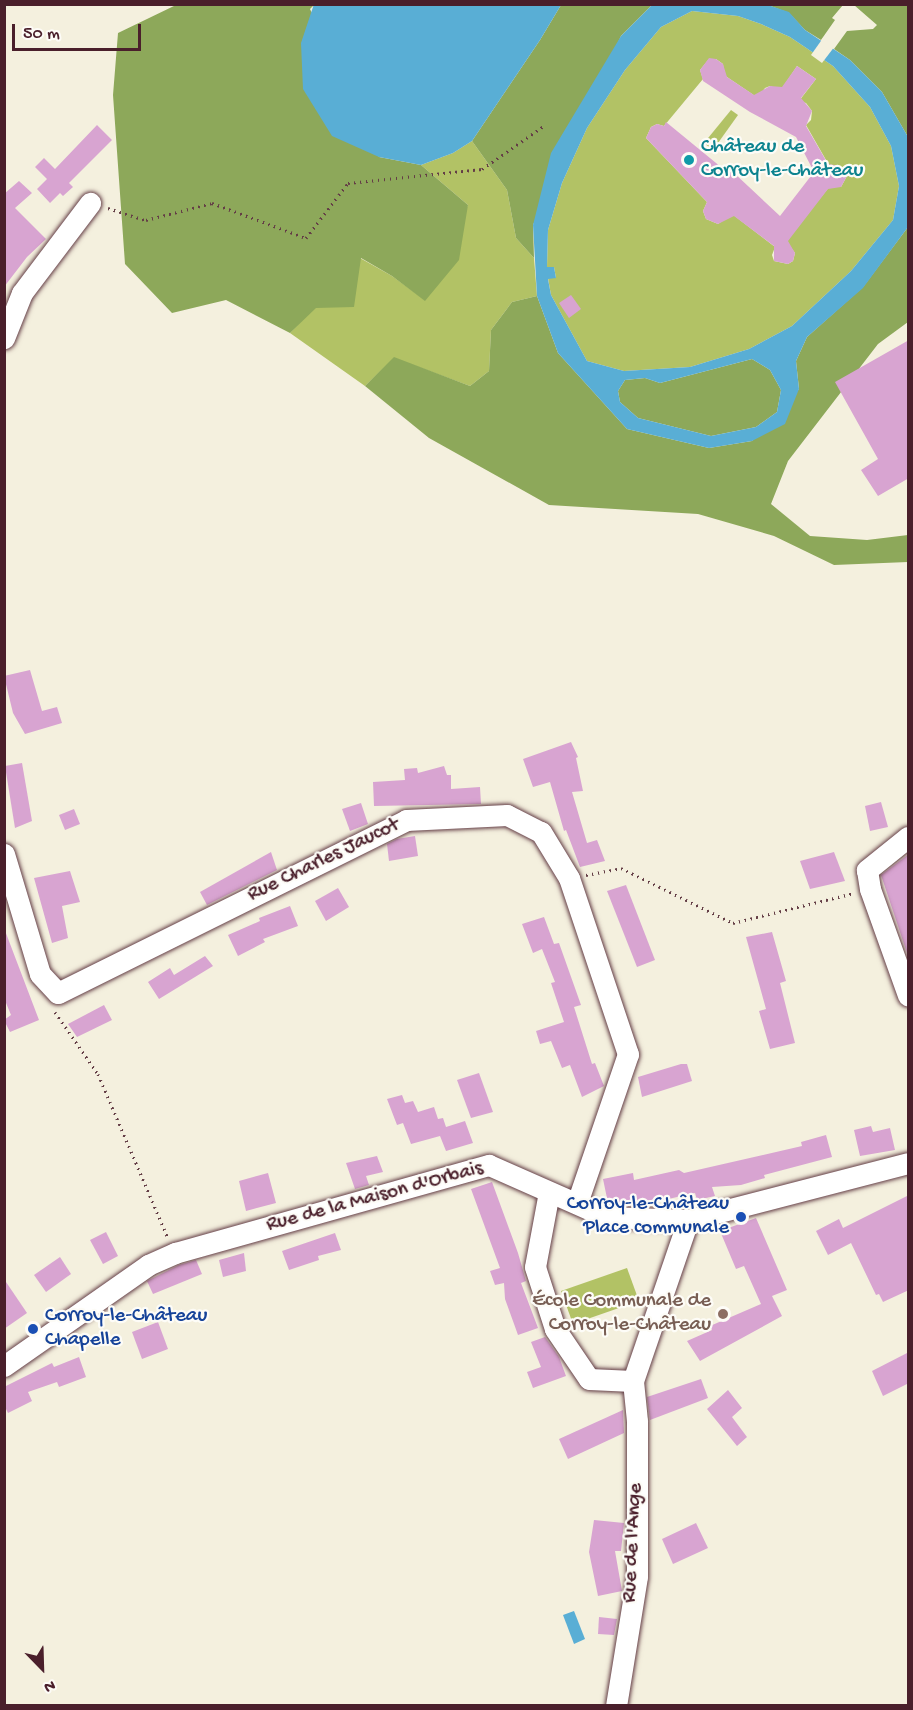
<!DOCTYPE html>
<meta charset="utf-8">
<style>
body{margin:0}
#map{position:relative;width:913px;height:1710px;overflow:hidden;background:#f4f0de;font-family:"Gochi Hand",sans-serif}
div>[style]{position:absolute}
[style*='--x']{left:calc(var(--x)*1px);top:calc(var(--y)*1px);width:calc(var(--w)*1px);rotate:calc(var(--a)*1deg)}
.green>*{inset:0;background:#b2c265}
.forest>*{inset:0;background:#8da85a}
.water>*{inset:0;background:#59aed5}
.pier>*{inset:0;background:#f4f0de}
.building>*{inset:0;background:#d8a4d1}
.path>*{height:3px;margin-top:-1.5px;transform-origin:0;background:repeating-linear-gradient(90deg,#643e46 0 1.5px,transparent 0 6px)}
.roads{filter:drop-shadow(0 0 2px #643e46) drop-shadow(0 0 2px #643e46)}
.minor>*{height:21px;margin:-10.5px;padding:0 10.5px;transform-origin:10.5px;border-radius:10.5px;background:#fff}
.dots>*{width:16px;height:16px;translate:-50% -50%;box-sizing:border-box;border:3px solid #fdfcf7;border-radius:50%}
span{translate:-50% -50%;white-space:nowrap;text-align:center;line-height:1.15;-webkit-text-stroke:4.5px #fdfcf7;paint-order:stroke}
.culture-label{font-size:21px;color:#0d838f}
.left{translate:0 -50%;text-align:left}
.street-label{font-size:21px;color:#4a1f2b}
.transit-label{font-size:21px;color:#164399}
.right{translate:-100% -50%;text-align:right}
.education-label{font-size:21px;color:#785e54}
.frame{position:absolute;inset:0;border:6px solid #4a1f2b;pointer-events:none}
.north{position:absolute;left:12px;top:1638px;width:60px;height:60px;-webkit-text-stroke:4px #fdfcf7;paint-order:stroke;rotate:157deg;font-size:16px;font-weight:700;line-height:24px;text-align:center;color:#4a1f2b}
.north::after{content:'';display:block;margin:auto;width:21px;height:27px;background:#4a1f2b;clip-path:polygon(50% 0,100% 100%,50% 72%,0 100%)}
.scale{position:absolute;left:12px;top:24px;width:129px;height:27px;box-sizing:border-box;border:3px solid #4a1f2b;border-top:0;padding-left:8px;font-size:18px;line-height:21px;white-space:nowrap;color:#4a1f2b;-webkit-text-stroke:4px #fdfcf7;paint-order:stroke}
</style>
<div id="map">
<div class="green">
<div style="clip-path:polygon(evenodd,692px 11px,738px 16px,761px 24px,790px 37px,833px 66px,870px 107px,891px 146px,899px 186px,893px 220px,851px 271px,792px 326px,749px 349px,690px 367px,624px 371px,587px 361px,551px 295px,548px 278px,556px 278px,554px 267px,547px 267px,548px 230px,562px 183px,587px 128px,625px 70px,661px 27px,692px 11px,709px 59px,716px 59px,723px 64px,724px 75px,758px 98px,765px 88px,770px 86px,781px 90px,797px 66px,816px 79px,799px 101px,806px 103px,812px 111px,811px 120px,806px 125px,830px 167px,840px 166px,847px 176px,841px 187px,830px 186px,792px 233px,787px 242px,795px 253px,793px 261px,788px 264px,774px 261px,772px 255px,775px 247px,732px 214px,718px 224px,706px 219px,703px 211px,707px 202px,646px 138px,651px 127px,657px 124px,664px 126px,703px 79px,700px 70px,709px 59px)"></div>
<div style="clip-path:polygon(731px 110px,738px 115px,713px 150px,704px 143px)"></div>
<div style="clip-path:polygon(472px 141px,507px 190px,516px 238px,534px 258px,537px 296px,512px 302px,491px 330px,489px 371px,470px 386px,394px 358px,365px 386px,290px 333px,360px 258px,392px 276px,425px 300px,468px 205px,421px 165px,453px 153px)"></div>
<div style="clip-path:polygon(627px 1268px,639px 1301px,573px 1324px,561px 1291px)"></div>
</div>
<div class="forest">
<div style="clip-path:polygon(176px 5px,314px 5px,310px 9px,379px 157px,421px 165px,468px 205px,459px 260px,425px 301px,392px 276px,361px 258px,354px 307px,316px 308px,290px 333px,226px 300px,172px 313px,125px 264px,113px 95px,118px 33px)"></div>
<div style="clip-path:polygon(561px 5px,652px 5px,621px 36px,533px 225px,534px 258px,516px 238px,507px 190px,472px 141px,540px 40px)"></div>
<div style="clip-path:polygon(768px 5px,843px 5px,832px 18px,835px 20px,821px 40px,805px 30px,789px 13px)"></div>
<div style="clip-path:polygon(854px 5px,908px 5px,908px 137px,882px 92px,850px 60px,834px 49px,847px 31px,873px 29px,877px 25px)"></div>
<div style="clip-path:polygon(908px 227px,908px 322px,878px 344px,788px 461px,771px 504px,810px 536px,867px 540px,908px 535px,908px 562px,834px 565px,774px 536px,698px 514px,549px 505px,429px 438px,365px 386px,394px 357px,470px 386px,489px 371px,491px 330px,512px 302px,537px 296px,558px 353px,627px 429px,709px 448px,752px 441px,799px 389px,796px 361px,807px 337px,863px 287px)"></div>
<div style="clip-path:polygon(752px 359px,770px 370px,781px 390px,777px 412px,756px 427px,711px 436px,638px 418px,620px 402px,618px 391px,625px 380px,645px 378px,660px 383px)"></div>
</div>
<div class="water">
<div style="clip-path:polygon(314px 4px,561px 4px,561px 5px,540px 40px,472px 141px,453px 153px,421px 165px,379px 157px,332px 136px,303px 89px,301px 43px)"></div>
<div style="clip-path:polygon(evenodd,652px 5px,768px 5px,789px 12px,805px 30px,850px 60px,882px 92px,908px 137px,908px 227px,863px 288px,807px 337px,796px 361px,799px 389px,785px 424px,752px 441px,709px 448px,627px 429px,558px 353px,537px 296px,533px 225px,551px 153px,621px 36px,652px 5px,692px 11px,738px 16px,761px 24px,790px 37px,833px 66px,870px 107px,891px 146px,899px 186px,893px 220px,851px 271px,792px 326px,749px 349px,690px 367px,624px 371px,587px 361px,551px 295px,548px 279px,556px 278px,554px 267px,547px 267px,548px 230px,562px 183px,587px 128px,625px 70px,661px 27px,692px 11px,652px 5px,752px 359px,770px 370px,781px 390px,777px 412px,756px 427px,711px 436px,638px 418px,620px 402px,618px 391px,625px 380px,645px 378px,660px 383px,752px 359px)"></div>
<div style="clip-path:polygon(574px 1611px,585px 1639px,574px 1644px,563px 1615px)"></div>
</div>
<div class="pier">
<div style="clip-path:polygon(823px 38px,835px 46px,822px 63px,811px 55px)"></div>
</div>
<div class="building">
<div style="clip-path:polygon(709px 58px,716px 59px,723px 64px,727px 77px,754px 95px,770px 86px,782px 87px,797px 66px,816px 79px,801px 98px,812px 111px,806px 126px,828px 164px,840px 166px,847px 176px,841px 187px,828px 189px,788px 241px,795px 253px,793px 261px,788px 264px,774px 261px,774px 246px,734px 216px,718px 224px,706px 219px,703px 211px,707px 202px,646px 138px,651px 127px,657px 124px,664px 126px,666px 122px,727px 172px,733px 172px,780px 216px,814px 172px,796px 137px,750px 112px,703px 81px,700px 70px)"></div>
<div style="clip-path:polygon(97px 125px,112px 140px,69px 183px,73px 187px,63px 196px,60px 193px,50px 203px,37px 189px,47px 179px,35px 167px,44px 158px,55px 169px)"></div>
<div style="clip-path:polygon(19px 181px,32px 193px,15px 208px,46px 239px,27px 257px,4px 287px,4px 194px)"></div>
<div style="clip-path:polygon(571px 295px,581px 309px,569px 318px,559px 303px)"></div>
<div style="clip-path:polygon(909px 340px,909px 478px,878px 496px,861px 470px,878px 459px,835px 382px)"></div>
<div style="clip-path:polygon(30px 670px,42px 711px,57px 707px,62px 723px,25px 734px,13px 713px,4px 676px)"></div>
<div style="clip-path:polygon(571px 742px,578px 757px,576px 758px,583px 791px,572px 792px,587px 843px,597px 840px,605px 861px,580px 867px,566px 830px,564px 831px,550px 782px,533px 787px,523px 759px)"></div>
<div style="clip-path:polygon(22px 763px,32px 821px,15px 828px,5px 766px)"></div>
<div style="clip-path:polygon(444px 766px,447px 775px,451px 775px,451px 789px,480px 787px,481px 804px,374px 806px,373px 782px,405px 780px,404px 769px,417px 768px,418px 773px)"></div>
<div style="clip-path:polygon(881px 802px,888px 827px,870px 831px,865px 806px)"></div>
<div style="clip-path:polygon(361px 803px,368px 824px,350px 831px,342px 809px)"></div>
<div style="clip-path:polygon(74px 809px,80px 824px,65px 830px,59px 815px)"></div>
<div style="clip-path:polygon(415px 836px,418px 856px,389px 861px,387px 844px,397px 839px)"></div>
<div style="clip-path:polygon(271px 852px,277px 870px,207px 905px,200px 892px)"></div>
<div style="clip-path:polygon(834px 852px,845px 881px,810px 889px,800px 861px)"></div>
<div style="clip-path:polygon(909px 854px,909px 959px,881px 875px)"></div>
<div style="clip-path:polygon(70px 871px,80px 902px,62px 906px,68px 938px,52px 943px,34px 878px)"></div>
<div style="clip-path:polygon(626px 885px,655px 960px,637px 967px,607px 891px)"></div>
<div style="clip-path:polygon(338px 888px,349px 907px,326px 921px,315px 901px)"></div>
<div style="clip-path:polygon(290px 906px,298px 926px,263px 939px,265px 942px,238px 956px,228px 935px,260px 921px,259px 918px)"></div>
<div style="clip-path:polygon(544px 917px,554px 944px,559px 943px,581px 1005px,574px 1007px,592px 1064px,595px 1063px,604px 1086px,582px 1097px,570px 1065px,562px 1068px,551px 1041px,540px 1044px,536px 1031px,564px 1022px,551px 983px,555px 982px,542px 949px,533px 953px,522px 924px)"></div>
<div style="clip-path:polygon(4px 928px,39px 1020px,10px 1032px,4px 1020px,11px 1015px,4px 998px)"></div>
<div style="clip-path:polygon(772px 932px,786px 981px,780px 983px,795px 1043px,770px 1049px,759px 1011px,766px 1009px,746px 937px)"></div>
<div style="clip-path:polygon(205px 956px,213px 966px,159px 999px,148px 982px,170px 968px,174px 975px)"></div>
<div style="clip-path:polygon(104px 1005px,112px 1020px,77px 1037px,68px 1024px)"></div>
<div style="clip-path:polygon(681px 1064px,687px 1064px,692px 1081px,642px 1097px,638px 1077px)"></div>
<div style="clip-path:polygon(479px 1073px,493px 1112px,471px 1118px,457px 1080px)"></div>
<div style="clip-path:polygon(402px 1095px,405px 1103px,413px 1101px,418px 1112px,434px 1107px,438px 1119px,443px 1118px,446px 1127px,465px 1121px,473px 1143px,446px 1151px,440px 1136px,411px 1144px,403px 1123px,397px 1125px,387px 1099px)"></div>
<div style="clip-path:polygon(871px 1126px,873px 1132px,890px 1128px,895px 1150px,860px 1156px,854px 1130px)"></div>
<div style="clip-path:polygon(826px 1135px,832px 1157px,764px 1175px,765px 1178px,741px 1185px,712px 1187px,715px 1196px,697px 1200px,695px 1193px,655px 1202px,626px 1205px,608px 1203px,603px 1179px,633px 1173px,634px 1180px,679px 1170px,684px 1173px,802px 1146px,801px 1142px)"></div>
<div style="clip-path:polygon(377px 1156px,383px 1172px,366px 1176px,369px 1185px,355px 1189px,346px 1163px)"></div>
<div style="clip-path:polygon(268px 1173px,276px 1203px,246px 1211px,239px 1181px)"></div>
<div style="clip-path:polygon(492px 1182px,518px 1253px,526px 1281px,521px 1283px,538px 1328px,518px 1335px,505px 1299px,504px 1283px,495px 1285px,490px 1271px,500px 1268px,471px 1189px)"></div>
<div style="clip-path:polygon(909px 1195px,909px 1290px,883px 1302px,879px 1294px,876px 1295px,851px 1243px,828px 1255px,816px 1231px,839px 1219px,843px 1228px)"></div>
<div style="clip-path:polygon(756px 1218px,787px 1290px,772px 1296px,782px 1316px,700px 1361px,687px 1341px,712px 1330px,710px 1326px,761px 1304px,744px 1266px,736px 1269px,720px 1231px)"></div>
<div style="clip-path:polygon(106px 1232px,118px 1256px,103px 1264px,90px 1240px)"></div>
<div style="clip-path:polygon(335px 1233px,341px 1250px,318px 1256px,319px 1260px,289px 1270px,282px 1251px)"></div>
<div style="clip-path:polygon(244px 1253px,246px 1271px,223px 1277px,219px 1260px)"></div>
<div style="clip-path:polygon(60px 1257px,71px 1274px,46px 1292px,34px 1275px)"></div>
<div style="clip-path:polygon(196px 1260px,202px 1274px,153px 1294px,147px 1281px,179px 1265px)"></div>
<div style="clip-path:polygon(4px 1279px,27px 1313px,4px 1329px)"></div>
<div style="clip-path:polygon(158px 1322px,168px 1349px,142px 1359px,132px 1332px)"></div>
<div style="clip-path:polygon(545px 1337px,559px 1357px,566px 1376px,533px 1388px,527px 1372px,541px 1367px,531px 1342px)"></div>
<div style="clip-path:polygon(909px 1352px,909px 1383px,883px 1396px,872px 1371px)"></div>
<div style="clip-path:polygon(79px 1357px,86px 1377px,59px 1387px,57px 1382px,28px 1392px,32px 1401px,8px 1413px,4px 1405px,4px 1387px,52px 1363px,54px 1367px)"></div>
<div style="clip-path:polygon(701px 1379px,708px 1398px,650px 1420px,647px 1397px)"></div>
<div style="clip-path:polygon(728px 1390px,742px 1408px,732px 1417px,747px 1437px,737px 1446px,707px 1409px)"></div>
<div style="clip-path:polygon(623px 1410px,624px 1433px,568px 1459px,559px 1439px)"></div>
<div style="clip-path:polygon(594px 1520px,624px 1523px,621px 1551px,615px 1551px,622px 1591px,598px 1596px,589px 1552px)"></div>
<div style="clip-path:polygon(696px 1523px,708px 1548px,673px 1564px,662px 1539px)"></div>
<div style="clip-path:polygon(599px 1617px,617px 1619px,614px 1635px,598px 1634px)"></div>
</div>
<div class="path">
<div style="--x:108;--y:208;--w:40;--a:18"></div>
<div style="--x:146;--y:220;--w:68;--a:-14.4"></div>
<div style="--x:212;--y:203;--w:100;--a:20.4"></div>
<div style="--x:306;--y:238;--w:69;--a:-52.6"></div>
<div style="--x:348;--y:183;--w:135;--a:-6"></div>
<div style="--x:482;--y:169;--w:77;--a:-34.9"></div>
<div style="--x:586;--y:875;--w:36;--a:-11"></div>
<div style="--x:621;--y:868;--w:125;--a:26.2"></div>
<div style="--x:733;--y:923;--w:125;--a:-13.9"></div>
<div style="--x:55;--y:1012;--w:75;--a:55.3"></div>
<div style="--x:98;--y:1074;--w:176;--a:66.9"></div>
</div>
<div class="roads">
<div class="minor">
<div style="--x:4;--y:338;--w:48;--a:-68.2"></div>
<div style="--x:22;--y:293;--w:113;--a:-52.9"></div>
<div style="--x:908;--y:837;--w:53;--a:141.2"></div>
<div style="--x:867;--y:870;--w:19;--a:81"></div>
<div style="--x:870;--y:889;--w:113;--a:70.3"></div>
<div style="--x:4;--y:854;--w:125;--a:73.3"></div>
<div style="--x:40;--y:974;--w:26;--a:47"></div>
<div style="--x:58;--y:993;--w:389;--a:-26.4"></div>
<div style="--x:406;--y:820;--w:101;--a:-2.8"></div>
<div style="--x:507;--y:815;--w:38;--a:27"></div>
<div style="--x:541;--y:832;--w:54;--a:58.7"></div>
<div style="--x:569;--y:878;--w:186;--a:71.5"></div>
<div style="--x:628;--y:1054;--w:157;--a:108.9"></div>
<div style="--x:549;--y:1192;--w:76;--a:100.6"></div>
<div style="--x:535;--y:1267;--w:65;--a:72.1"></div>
<div style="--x:555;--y:1329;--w:60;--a:55.8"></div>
<div style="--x:589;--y:1379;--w:44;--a:2.6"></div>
<div style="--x:4;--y:1366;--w:176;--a:-35"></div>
<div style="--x:148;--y:1265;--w:30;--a:-24"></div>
<div style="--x:175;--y:1253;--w:326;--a:-15.7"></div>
<div style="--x:489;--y:1165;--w:129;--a:23.8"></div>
<div style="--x:607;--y:1217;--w:81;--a:2.1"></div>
<div style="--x:688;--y:1220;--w:227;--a:-14.5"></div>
<div style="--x:616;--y:1706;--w:132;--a:-80.8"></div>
<div style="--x:637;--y:1576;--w:155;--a:-90"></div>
<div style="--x:637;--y:1421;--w:40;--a:-95.7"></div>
<div style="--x:633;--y:1381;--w:170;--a:-71.1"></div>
</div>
</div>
<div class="dots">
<div style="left:689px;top:160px;background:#0f9aa8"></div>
<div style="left:741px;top:1217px;background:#1a4fb4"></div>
<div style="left:723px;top:1314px;background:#8d6e63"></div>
<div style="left:33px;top:1329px;background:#1a4fb4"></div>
</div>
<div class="culture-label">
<span class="left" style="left:701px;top:160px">Château de<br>Corroy-le-Château</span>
</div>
<div class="street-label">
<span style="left:324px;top:861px;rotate:-26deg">Rue Charles Jaucot</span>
<span style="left:375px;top:1198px;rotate:-15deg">Rue de la Maison d'Orbais</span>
<span style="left:634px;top:1543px;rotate:-87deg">Rue de l'Ange</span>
</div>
<div class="transit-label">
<span class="right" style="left:729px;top:1217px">Corroy-le-Château<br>Place communale</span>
<span class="left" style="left:45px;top:1329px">Corroy-le-Château<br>Chapelle</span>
</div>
<div class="education-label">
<span class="right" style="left:711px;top:1314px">École Communale de<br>Corroy-le-Château</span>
</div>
<div class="frame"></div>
<div class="north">N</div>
<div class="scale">50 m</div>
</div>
